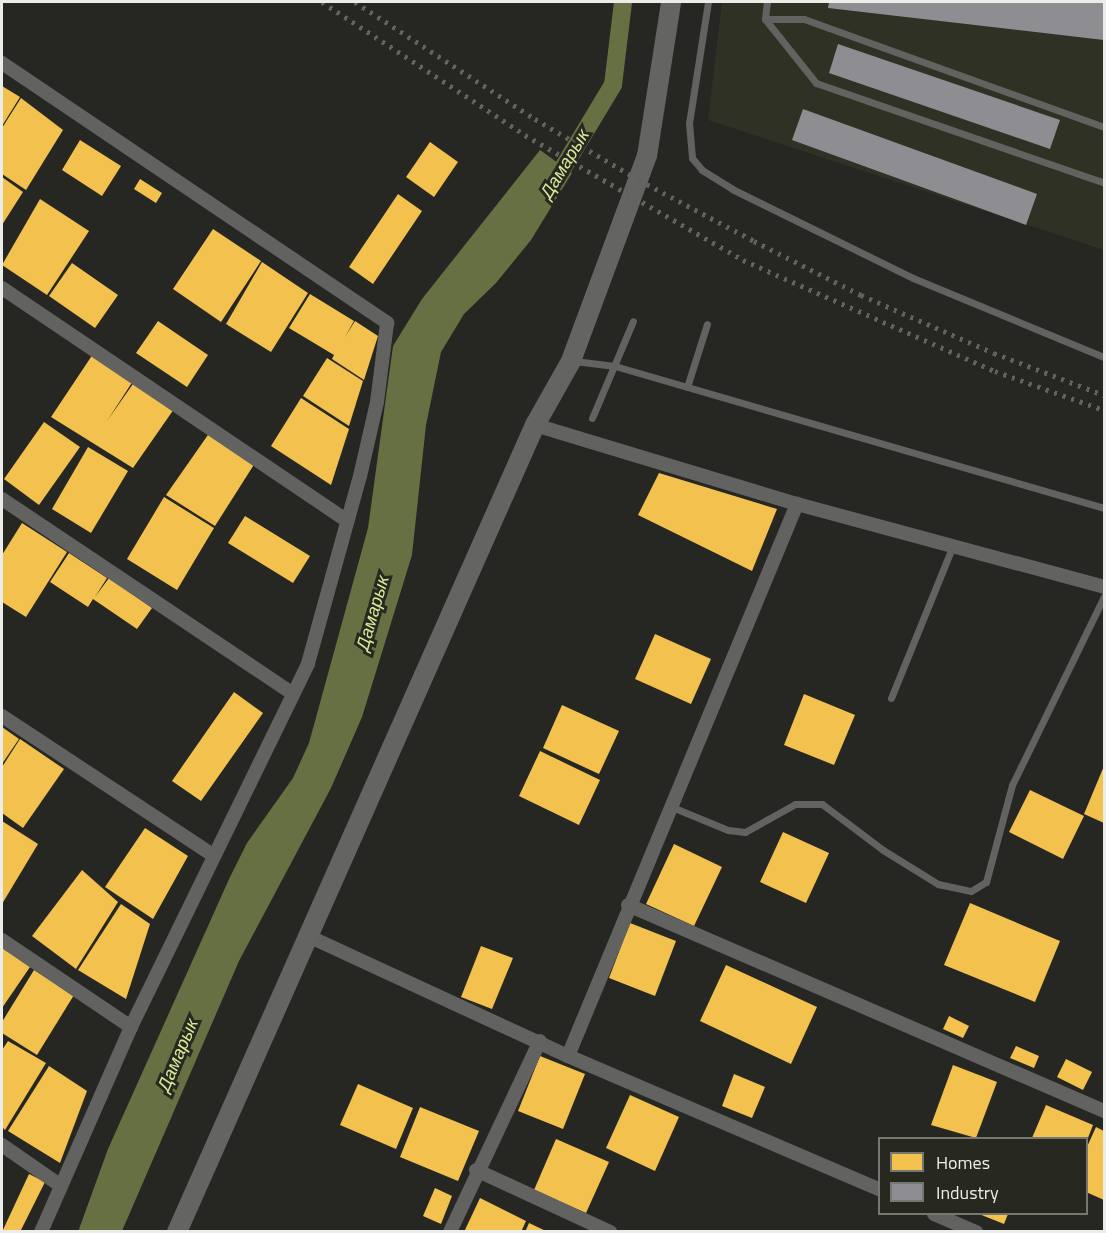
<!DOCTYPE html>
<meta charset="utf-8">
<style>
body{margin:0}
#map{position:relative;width:1106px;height:1233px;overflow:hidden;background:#262723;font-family:"Titillium Web",sans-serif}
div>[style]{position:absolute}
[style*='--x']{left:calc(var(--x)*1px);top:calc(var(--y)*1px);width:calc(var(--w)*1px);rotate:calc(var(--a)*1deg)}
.built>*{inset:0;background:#2e3124}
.water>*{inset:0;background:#677042}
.homes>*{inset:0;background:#f2c14e}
.industry>*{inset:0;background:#8d8d92}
.canal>*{height:18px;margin:-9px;padding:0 9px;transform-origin:9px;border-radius:9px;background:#677042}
.service>*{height:7px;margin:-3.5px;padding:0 3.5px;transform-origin:3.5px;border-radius:3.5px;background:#626260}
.minor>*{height:14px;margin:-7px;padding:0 7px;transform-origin:7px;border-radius:7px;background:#626260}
.secondary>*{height:20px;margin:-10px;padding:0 10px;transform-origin:10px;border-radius:10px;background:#646463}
.rail>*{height:4.5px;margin-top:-2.25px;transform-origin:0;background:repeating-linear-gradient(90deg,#62625f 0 3px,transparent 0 9px)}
span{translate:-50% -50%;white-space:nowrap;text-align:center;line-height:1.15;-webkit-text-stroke:6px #272921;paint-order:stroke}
.water-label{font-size:18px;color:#d9e99a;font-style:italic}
.frame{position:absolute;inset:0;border:3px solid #ecede8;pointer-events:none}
.legend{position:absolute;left:878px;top:1137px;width:210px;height:78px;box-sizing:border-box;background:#272921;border:2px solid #767771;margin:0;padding:8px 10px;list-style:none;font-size:18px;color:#ecede8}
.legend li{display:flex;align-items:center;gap:12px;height:30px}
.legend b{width:30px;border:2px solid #767771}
</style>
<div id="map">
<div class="built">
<div style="clip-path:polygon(722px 2px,1104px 2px,1104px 250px,708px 120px)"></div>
</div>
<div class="water">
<div style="clip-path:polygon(540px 150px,572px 173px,531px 240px,496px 283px,464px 314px,441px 352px,426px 425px,412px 555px,362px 717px,331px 788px,239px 961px,122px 1231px,78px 1232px,108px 1149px,230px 877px,247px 843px,293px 778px,309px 743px,368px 528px,393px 346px,422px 299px)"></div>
</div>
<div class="homes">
<div style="clip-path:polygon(2px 86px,20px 97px,2px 126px)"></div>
<div style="clip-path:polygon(21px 98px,63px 130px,26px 190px,2px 174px,2px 128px)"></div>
<div style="clip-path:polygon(80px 140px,121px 166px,102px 196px,62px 170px)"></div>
<div style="clip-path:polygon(430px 142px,458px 162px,434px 197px,406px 177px)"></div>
<div style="clip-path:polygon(2px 177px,23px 192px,2px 225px)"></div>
<div style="clip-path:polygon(140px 179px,162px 193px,156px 203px,134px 189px)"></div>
<div style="clip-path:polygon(398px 194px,422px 211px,373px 284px,349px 267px)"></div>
<div style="clip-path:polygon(40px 199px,89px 231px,47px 295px,2px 265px)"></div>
<div style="clip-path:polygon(213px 229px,261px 261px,221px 322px,173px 289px)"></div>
<div style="clip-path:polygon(262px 262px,308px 293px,271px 352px,226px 324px)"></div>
<div style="clip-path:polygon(72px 263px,118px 295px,95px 328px,49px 296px)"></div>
<div style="clip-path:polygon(310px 294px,354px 321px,345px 337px,355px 321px,378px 336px,364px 380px,332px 359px,334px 355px,289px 328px)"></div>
<div style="clip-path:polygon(158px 321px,208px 355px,187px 387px,136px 353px)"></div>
<div style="clip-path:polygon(93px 354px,133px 381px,107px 421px,135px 381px,174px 409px,133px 468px,51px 417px)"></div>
<div style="clip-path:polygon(327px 358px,363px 381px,349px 426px,303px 396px)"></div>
<div style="clip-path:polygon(301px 398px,349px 429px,331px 485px,271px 446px)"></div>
<div style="clip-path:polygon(44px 422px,80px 447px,39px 505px,4px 479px)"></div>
<div style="clip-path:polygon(210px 432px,255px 463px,215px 526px,166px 495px)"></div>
<div style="clip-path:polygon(88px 447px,128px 471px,91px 533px,52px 509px)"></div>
<div style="clip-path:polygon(659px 473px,777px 509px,752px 571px,638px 515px)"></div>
<div style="clip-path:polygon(164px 497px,214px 528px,177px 590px,127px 559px)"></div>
<div style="clip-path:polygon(245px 516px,310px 556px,293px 583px,228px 543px)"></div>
<div style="clip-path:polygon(22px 523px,67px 552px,26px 617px,2px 602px,2px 555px)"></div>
<div style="clip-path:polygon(69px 553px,107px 578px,95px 597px,109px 578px,152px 608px,137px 629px,93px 599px,88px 607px,50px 582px)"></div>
<div style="clip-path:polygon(655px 634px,711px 659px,691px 704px,635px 679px)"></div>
<div style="clip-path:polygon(234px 692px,263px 713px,201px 801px,172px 781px)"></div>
<div style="clip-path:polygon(804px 694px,855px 715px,834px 765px,784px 745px)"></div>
<div style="clip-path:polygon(562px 705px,619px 731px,599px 774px,543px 748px)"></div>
<div style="clip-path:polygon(2px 727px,19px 739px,2px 764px)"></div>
<div style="clip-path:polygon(20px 739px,64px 769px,23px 828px,2px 813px,2px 767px)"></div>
<div style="clip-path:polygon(540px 751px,600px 780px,579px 825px,519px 796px)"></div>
<div style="clip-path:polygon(1104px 766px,1104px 823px,1084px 814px)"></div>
<div style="clip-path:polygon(1030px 790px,1084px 816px,1063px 859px,1009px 832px)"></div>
<div style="clip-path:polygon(2px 821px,38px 844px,2px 904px)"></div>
<div style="clip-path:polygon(145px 828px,188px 856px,153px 919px,105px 887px)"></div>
<div style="clip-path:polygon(783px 832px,829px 853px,806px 903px,760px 882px)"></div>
<div style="clip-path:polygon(674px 844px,722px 867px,694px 926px,646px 904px)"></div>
<div style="clip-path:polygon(82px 870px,118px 902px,76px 969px,32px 936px)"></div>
<div style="clip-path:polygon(970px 903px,1060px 941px,1035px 1002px,944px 965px)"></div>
<div style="clip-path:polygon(121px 904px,150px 924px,126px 999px,78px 970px)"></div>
<div style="clip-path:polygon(630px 923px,676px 941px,655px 996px,609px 978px)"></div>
<div style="clip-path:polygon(481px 946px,513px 958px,492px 1009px,461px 997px)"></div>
<div style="clip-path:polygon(2px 947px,30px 967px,2px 1008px)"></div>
<div style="clip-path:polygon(726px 965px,817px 1007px,791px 1064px,700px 1021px)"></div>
<div style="clip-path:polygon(34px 970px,74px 995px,37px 1055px,2px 1033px,2px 1022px)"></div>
<div style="clip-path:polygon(949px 1016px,969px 1026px,963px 1038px,943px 1029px)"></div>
<div style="clip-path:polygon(8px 1041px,46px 1063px,5px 1130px,2px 1127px,2px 1050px)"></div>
<div style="clip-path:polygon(1016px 1046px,1039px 1056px,1034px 1068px,1010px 1058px)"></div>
<div style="clip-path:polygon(540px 1056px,585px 1074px,563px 1129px,518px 1111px)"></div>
<div style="clip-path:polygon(1066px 1059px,1092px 1072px,1083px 1090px,1057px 1077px)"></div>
<div style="clip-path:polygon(953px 1065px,997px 1082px,976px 1138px,931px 1125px)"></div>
<div style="clip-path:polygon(49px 1066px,87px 1091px,60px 1163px,8px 1131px)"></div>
<div style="clip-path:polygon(734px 1074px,765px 1087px,752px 1118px,722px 1106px)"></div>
<div style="clip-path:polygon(358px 1084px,413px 1108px,396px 1149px,340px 1125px)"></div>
<div style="clip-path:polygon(630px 1095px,679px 1117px,655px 1171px,606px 1148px)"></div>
<div style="clip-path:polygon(1046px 1105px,1093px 1125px,1088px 1138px,1032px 1138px)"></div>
<div style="clip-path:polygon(420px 1107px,479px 1131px,458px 1181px,400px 1157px)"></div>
<div style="clip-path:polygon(1096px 1127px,1104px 1131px,1104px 1200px,1086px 1192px,1086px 1149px)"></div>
<div style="clip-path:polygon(556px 1139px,609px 1162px,586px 1213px,534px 1190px)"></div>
<div style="clip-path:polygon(29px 1174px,45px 1182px,20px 1232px,2px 1232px)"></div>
<div style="clip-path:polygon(435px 1188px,452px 1196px,441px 1224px,423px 1216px)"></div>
<div style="clip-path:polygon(480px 1198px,526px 1221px,521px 1232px,464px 1232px)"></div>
<div style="clip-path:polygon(979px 1214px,1008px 1214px,1004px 1224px)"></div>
<div style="clip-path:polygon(529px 1223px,548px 1232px,525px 1232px)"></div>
</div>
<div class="industry">
<div style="clip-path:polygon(829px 2px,1104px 2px,1104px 40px,828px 8px)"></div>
<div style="clip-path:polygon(838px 44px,1060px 120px,1050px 149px,829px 73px)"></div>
<div style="clip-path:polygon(803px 109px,1037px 194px,1026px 225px,792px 140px)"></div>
</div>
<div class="canal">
<div style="--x:552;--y:186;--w:118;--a:-58.9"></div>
<div style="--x:613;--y:85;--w:84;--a:-83.1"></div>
</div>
<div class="service">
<div style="--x:708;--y:2;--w:122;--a:98.9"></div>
<div style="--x:689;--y:123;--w:35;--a:85"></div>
<div style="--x:692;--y:158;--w:16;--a:50"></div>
<div style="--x:702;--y:170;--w:36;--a:32"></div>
<div style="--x:732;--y:189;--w:202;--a:26.2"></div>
<div style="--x:913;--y:278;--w:207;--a:22.5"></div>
<div style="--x:767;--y:2;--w:17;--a:97"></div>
<div style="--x:765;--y:19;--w:82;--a:51.4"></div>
<div style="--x:816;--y:83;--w:305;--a:19.1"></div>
<div style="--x:765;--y:19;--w:39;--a:0"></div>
<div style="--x:804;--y:19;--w:319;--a:19.8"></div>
<div style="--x:574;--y:361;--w:41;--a:7"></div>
<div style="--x:615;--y:366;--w:509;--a:16.19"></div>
<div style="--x:687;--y:387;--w:66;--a:-72.4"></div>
<div style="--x:592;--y:418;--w:105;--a:-67.1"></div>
<div style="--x:891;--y:698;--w:162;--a:-67.9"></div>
<div style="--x:672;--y:807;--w:61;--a:22.3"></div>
<div style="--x:728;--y:830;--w:17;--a:7"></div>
<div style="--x:745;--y:832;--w:57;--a:-29.2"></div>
<div style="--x:795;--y:804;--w:27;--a:0"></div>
<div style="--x:822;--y:804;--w:76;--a:37"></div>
<div style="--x:883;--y:850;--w:65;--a:31.7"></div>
<div style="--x:938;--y:884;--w:34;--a:12"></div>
<div style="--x:971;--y:891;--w:17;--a:-31"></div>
<div style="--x:986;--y:882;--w:100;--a:-75"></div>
<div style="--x:1012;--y:785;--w:210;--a:-64"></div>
</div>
<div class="minor">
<div style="--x:2;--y:63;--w:465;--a:34"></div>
<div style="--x:387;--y:323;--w:80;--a:97.2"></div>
<div style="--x:377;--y:402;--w:76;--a:102.9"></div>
<div style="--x:360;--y:476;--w:195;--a:105.5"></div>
<div style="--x:308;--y:664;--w:404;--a:116"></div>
<div style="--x:131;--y:1027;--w:224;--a:113.7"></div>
<div style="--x:2;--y:288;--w:416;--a:34"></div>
<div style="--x:535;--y:425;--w:274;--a:16.8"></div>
<div style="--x:797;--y:504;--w:318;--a:15.1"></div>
<div style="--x:2;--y:499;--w:350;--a:33.8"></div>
<div style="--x:2;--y:716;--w:254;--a:33.4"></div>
<div style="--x:628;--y:905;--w:519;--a:23.4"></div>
<div style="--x:308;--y:936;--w:286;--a:24.8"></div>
<div style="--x:568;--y:1056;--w:340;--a:23.2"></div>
<div style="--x:2;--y:940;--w:156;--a:34"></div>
<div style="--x:568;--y:1056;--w:598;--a:-67.47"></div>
<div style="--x:2;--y:1145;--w:72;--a:34.8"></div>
<div style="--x:476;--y:1170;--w:148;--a:24.8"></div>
<div style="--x:934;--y:1214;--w:46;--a:23.2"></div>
<div style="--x:450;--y:1232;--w:211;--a:-64.8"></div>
</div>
<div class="secondary">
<div style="--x:177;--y:1232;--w:883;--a:-66.08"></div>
<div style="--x:535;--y:425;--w:73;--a:-60.6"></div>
<div style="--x:571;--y:361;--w:219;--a:-69.7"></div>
<div style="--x:647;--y:156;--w:156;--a:-81.1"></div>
</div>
<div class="rail">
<div style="--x:322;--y:2;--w:243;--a:33.2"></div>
<div style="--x:525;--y:135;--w:251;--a:29.8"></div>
<div style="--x:743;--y:260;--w:275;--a:23.8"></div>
<div style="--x:995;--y:371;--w:116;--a:19.7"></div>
<div style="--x:355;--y:2;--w:215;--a:33"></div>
<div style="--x:535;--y:119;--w:121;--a:30.4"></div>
<div style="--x:639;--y:180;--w:130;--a:27.9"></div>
<div style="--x:754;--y:241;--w:120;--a:26.8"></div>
<div style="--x:861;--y:295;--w:145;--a:23.6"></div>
<div style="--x:994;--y:353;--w:118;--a:20.9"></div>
</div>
<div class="water-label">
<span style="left:565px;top:164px;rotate:-59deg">Дамарык</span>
<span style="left:373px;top:613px;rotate:-74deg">Дамарык</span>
<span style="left:178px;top:1055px;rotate:-67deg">Дамарык</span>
</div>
<div class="frame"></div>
<ul class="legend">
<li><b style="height:16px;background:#f2c14e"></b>Homes</li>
<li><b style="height:16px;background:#8d8d92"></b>Industry</li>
</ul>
</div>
